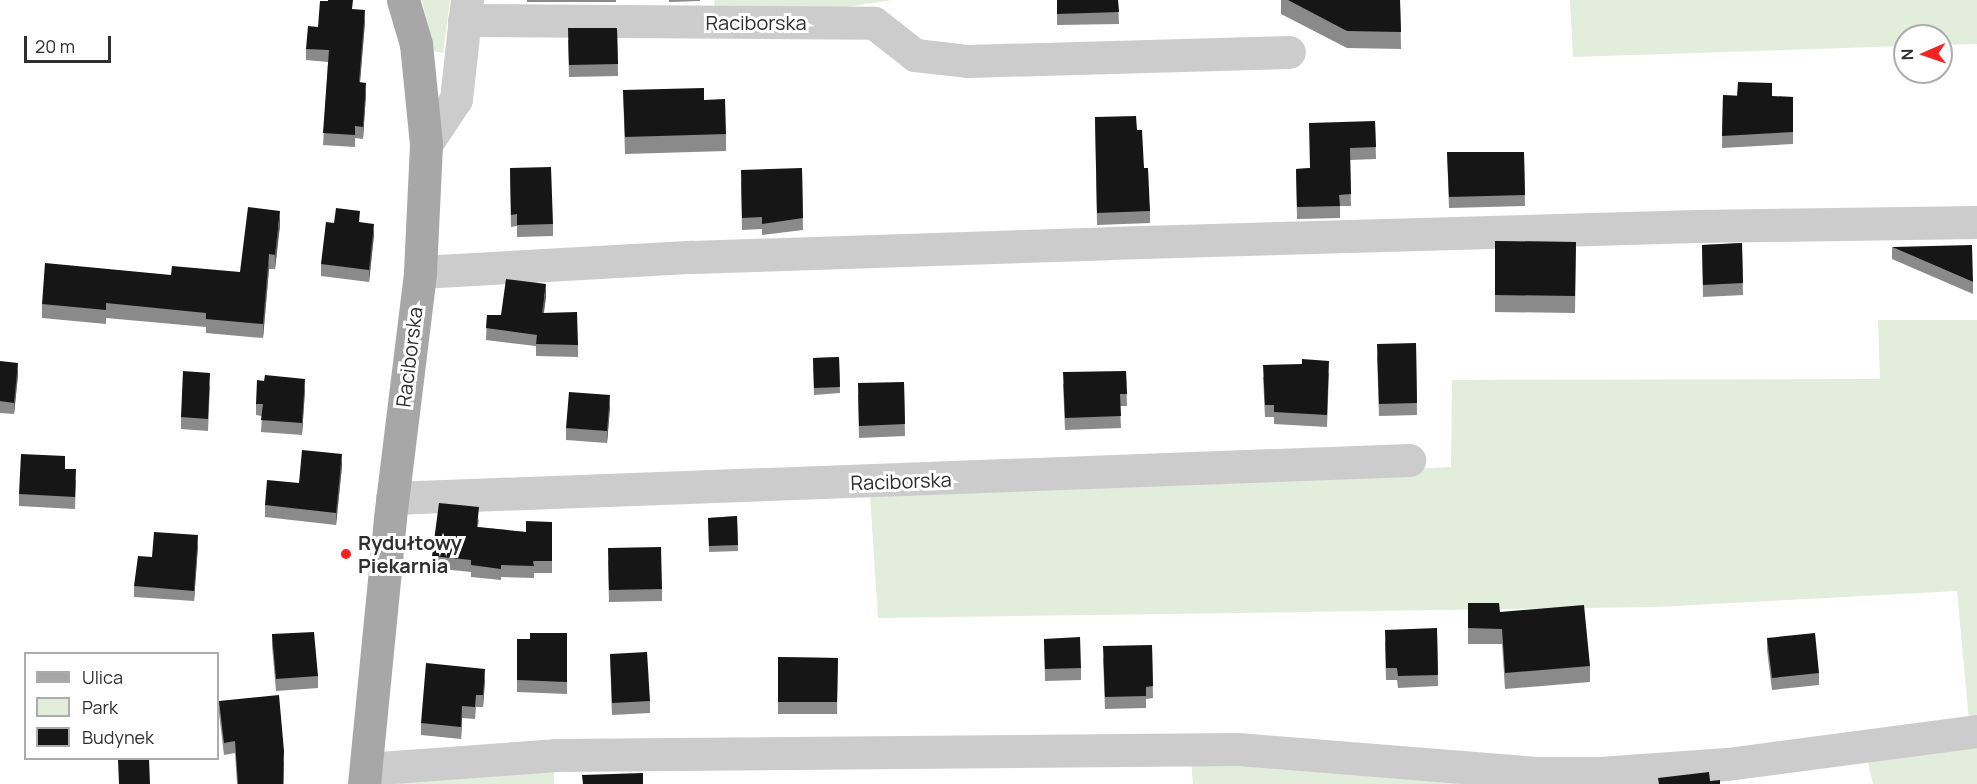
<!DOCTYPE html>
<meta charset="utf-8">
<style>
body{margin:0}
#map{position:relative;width:1977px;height:784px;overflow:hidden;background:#fff;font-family:Manrope,sans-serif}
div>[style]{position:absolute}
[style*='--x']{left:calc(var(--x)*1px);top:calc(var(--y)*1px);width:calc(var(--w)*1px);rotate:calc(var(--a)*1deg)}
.green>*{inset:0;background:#e3eddb}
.minor>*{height:33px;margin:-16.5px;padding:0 16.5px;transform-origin:16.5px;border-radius:16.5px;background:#ccc}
.major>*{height:33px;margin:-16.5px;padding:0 16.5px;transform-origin:16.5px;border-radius:16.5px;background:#a7a7a7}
.wall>*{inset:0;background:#8a8a8a}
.shaded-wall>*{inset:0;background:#5c5c5c}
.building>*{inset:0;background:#161616}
.dots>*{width:16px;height:16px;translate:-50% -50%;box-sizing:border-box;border:3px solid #fff;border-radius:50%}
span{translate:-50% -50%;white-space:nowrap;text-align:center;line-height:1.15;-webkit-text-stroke:6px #fff;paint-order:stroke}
.street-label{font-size:20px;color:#2f2f2f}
.poi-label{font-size:20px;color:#2f2f2f;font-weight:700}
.left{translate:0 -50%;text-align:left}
.legend{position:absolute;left:24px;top:652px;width:195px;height:108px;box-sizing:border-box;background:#fff;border:2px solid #acacac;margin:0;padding:8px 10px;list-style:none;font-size:18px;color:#2f2f2f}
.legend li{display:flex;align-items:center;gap:12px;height:30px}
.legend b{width:30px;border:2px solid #acacac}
.north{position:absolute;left:1893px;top:24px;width:60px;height:60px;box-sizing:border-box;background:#fff;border:2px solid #acacac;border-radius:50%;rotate:268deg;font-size:16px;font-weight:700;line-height:24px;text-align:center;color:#2f2f2f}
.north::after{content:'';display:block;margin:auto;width:21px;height:27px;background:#f52222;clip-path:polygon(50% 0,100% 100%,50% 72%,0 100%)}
.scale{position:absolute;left:24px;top:36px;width:87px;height:27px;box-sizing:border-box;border:3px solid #2f2f2f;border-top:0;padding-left:8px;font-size:18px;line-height:21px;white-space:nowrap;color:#2f2f2f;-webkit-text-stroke:4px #fff;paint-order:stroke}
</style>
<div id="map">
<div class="green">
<div style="clip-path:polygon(422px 0,450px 0,443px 53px,433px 51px)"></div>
<div style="clip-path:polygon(714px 0,892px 0,841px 8px,715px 9px)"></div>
<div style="clip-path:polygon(1570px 0,1977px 0,1977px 44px,1941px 45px,1941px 36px,1905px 36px,1905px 46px,1573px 57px)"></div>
<div style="clip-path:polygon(1878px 320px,1977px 320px,1977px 784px,1873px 784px,1864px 746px,1970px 732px,1957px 591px,1655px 607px,878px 618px,870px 495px,1451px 467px,1452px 380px,1880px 379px)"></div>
<div style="clip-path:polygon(1190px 750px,1640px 784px,1193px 784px)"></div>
<div style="clip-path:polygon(555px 755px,554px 784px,364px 784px)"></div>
</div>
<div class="minor">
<div style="--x:464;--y:20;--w:410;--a:0.4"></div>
<div style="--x:874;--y:23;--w:52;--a:38"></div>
<div style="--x:915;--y:55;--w:52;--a:6.6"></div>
<div style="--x:967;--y:61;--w:322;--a:-1.6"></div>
<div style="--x:426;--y:144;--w:54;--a:-56.3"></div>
<div style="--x:456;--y:99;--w:100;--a:-83.7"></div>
<div style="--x:420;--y:272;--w:272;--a:-3.2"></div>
<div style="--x:692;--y:257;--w:417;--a:-1.9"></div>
<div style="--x:1109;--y:243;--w:588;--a:-1.66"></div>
<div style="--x:1697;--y:226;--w:280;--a:-0.8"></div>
<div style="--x:392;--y:498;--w:1018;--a:-2.14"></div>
<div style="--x:366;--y:769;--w:190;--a:-4.2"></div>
<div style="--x:555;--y:755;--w:683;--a:-0.5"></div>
<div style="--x:1238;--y:749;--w:301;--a:4.6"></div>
<div style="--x:1538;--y:773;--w:62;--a:0"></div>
<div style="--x:1600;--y:773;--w:127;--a:-4.1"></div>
<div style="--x:1727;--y:764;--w:252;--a:-7.5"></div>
</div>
<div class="major">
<div style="--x:364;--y:784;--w:267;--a:-84.4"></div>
<div style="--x:390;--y:518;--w:248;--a:-83"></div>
<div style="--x:420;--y:272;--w:128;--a:-87.3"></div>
<div style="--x:426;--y:144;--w:100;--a:-95.7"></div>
<div style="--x:416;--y:44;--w:46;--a:-106.5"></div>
</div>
<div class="wall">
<div style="clip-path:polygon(527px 0,616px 0,616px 2px,527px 2px)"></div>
<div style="clip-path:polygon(669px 0,700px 0,700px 1px,669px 2px)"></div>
<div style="clip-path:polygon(1057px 0,1118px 0,1119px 24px,1057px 25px)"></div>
<div style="clip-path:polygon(1281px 0,1400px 0,1401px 49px,1347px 48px,1281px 14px)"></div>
<div style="clip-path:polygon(353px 9px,365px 22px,360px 82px,366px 94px,363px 139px,355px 138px,355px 147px,323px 145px,328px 62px,306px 60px,306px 49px,318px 27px)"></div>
<div style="clip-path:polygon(617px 28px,618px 76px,569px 77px,568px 40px)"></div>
<div style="clip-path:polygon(623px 90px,704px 100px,726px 134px,726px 151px,625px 154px)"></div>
<div style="clip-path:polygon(1723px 95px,1793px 97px,1793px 144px,1722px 148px)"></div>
<div style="clip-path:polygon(1095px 117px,1137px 130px,1144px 168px,1150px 211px,1150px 223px,1097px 225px)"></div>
<div style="clip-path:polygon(1375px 121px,1376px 159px,1350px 160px,1351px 206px,1340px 206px,1340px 218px,1297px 219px,1296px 169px,1310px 168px)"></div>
<div style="clip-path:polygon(1447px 152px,1524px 152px,1525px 206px,1449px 208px)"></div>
<div style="clip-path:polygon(510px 168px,553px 224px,553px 236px,517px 237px,517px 226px,511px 227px)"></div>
<div style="clip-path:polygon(802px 168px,803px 230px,762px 235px,762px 229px,742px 230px,741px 182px)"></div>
<div style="clip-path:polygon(360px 222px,374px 235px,369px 282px,321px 276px,321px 264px,334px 223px)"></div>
<div style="clip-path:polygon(280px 225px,275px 269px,269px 269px,263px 338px,206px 333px,206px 327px,106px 318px,106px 324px,42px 318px,42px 304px,171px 275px,240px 272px)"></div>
<div style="clip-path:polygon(1495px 241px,1576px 242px,1575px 313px,1495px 312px)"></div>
<div style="clip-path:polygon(1742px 243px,1743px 295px,1703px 297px,1702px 245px)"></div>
<div style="clip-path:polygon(1892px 247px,1973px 282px,1973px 294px,1892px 259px)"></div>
<div style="clip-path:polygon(546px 296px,544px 313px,578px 345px,578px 357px,536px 356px,536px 346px,486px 340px,487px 315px,501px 315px)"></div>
<div style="clip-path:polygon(1416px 343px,1417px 415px,1379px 416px,1377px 356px)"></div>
<div style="clip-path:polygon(839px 357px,840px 393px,814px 395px,813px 358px)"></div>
<div style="clip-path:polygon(0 361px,18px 375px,14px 414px,0 413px)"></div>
<div style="clip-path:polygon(1126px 371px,1127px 406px,1120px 406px,1121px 428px,1065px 430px,1063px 384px)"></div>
<div style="clip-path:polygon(1329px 373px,1327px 427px,1274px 424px,1274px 417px,1265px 417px,1263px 377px)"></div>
<div style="clip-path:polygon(904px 382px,905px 436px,859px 438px,858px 395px)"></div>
<div style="clip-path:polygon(210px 385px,208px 431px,181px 429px,181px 417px)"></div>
<div style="clip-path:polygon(305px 390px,302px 435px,261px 432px,262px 416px,256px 415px,256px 404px)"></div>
<div style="clip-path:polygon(610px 407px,607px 443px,566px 440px,566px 428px)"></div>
<div style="clip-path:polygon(342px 466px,336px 525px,265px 517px,265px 505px,299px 483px)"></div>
<div style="clip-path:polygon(65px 469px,76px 481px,75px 509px,19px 506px,19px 494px)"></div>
<div style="clip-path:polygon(737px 516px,738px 551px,709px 552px,708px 518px)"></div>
<div style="clip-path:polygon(479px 519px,478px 527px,526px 532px,552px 522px,552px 573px,534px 573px,534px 578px,501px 577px,501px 580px,471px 577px,471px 572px,432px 568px,432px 556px)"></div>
<div style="clip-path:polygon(198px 546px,194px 601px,134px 597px,134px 586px,152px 557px)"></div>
<div style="clip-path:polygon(608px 560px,662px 589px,662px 601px,609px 602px)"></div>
<div style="clip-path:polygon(1468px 603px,1500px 612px,1590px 666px,1590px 682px,1505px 689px,1502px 644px,1468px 644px)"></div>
<div style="clip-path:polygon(1437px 628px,1438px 686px,1398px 688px,1397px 680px,1386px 680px,1385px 642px)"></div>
<div style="clip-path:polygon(567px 633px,567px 694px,517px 692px,517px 639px,530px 639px)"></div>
<div style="clip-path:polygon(272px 634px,318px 676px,318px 688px,276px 691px,272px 646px)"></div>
<div style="clip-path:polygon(1767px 638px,1819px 673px,1819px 685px,1772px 690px,1767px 650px)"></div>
<div style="clip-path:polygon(1044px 639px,1081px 668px,1081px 680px,1045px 681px)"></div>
<div style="clip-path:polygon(1152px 645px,1153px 698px,1146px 699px,1146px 708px,1105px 709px,1103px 658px)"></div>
<div style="clip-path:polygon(610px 654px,650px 701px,650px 713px,612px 715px)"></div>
<div style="clip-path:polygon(778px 657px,838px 658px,837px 714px,778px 714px)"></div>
<div style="clip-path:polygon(485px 680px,483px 707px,476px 707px,475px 719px,462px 718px,461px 739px,421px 735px,421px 723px)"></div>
<div style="clip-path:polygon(219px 701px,284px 762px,284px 784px,237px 784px,235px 753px,224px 755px,219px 713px)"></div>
</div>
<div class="shaded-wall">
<div style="clip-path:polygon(365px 10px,365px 22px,359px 94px,359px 82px)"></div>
<div style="clip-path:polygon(366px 83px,366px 94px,363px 139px,363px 127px)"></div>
<div style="clip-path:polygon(280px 211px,280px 225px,275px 269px,275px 255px)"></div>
<div style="clip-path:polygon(374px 224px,374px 235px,369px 282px,369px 270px)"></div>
<div style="clip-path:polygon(269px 254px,269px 269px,263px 338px,263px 324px)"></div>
<div style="clip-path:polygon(546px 284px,546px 296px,542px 325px,542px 313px)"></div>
<div style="clip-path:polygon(18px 363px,18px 375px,14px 414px,14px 403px)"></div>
<div style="clip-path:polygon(305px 379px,305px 390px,302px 435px,302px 423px)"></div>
<div style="clip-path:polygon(610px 395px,610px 407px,607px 443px,607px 431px)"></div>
<div style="clip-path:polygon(342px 454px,342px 466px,336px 525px,336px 513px)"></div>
<div style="clip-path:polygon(198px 535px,198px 546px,194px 601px,194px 591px)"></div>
<div style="clip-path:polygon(485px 669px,485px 680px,483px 707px,483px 695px)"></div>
<div style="clip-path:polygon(462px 706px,462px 718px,461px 739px,461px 727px)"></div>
</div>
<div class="building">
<div style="clip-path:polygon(328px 0,353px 0,352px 9px,365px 10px,359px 82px,366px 83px,363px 127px,355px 126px,355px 135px,323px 133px,329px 50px,306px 49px,308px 26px,318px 27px,320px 1px,328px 1px)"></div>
<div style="clip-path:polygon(1057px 0,1118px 0,1119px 12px,1057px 14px)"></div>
<div style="clip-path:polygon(1288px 0,1400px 0,1401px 32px,1347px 31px)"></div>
<div style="clip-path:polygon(568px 28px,617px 28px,618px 64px,569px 65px)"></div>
<div style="clip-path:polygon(1738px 82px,1772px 83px,1772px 96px,1793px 97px,1793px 132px,1722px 136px,1723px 95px,1737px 96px)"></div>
<div style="clip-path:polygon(704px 88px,704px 100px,725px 99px,726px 134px,625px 137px,623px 90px)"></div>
<div style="clip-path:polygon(1136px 116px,1137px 130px,1142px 130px,1144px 168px,1148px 168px,1150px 211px,1097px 213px,1095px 117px)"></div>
<div style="clip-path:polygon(1375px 121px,1376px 147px,1350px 148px,1351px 194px,1339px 195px,1340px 206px,1297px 207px,1296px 169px,1310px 168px,1309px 123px)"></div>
<div style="clip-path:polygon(1447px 152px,1524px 152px,1525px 195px,1449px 197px)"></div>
<div style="clip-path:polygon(551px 167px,553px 224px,517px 225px,517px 214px,511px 215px,510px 168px)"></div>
<div style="clip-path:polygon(802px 168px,803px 218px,762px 224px,762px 217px,742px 218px,741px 170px)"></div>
<div style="clip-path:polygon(248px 207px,280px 211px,275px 255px,269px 254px,263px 324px,206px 319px,206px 313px,106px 303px,106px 310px,42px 304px,45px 263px,171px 275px,172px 266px,240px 272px)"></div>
<div style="clip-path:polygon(336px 208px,360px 211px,359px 222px,374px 224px,369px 270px,321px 264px,326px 222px,334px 223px)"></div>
<div style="clip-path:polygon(1495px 241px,1576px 242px,1575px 296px,1495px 295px)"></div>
<div style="clip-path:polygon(1742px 243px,1743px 283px,1703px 285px,1702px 245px)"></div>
<div style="clip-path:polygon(1972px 245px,1973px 282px,1892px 247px)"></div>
<div style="clip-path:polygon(506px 279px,546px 284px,542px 313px,577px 312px,578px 345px,536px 344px,537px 335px,486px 328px,487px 315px,501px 315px)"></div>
<div style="clip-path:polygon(1416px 343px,1417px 403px,1379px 404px,1377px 344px)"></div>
<div style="clip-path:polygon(839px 357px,840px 387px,814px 388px,813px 358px)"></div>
<div style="clip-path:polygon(1302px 359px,1329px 361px,1327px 415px,1274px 412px,1274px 405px,1265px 405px,1263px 365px,1302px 364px)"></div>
<div style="clip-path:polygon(0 361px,18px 363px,14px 403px,0 401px)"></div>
<div style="clip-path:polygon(183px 371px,210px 373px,208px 419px,181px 417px)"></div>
<div style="clip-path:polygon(1126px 371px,1127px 394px,1120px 394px,1121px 416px,1065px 418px,1063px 372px)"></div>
<div style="clip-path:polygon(265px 375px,305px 379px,302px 423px,261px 420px,263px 404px,256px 404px,257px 380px,264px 381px)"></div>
<div style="clip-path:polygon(904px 382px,905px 424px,859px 426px,858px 383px)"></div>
<div style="clip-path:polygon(569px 392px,610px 395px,607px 431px,566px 428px)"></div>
<div style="clip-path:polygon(302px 450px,342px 454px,336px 513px,265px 505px,267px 480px,299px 483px)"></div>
<div style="clip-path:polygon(21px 454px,65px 456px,65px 469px,76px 469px,75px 497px,19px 494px)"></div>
<div style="clip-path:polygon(439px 503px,479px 507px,477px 527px,526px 532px,526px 521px,552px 522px,552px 561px,533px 561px,534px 566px,501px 565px,501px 569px,471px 565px,471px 560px,432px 556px)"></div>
<div style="clip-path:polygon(737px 516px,738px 545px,709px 546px,708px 518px)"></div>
<div style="clip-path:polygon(154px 532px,198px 535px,194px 591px,134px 586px,138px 556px,152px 557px)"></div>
<div style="clip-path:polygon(661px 547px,662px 589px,609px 590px,608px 548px)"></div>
<div style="clip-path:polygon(1468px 603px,1499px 603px,1500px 612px,1584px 605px,1590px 666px,1505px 673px,1502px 629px,1468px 628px)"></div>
<div style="clip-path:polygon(1437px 628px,1438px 675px,1398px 676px,1397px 668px,1386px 668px,1385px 630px)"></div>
<div style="clip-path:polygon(314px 632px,318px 676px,276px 679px,272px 634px)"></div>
<div style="clip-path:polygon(530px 633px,567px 633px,567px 682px,517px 680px,517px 639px,530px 639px)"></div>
<div style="clip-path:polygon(1815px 633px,1819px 673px,1772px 678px,1767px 638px)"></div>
<div style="clip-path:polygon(1080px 637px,1081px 668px,1045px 669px,1044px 639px)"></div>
<div style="clip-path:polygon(1152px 645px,1153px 686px,1146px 687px,1146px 696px,1105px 697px,1103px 646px)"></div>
<div style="clip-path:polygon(647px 652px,650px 701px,612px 703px,610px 654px)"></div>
<div style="clip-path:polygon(778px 657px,838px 658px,837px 702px,778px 702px)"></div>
<div style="clip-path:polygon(426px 663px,485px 669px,483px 695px,476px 695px,475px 707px,462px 706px,461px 727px,421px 723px)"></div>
<div style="clip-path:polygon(279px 695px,284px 751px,283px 784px,238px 784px,235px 741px,224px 743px,219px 701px)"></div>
<div style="clip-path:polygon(118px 759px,149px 759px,150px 784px,119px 784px)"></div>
<div style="clip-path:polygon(1709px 772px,1710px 781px,1720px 780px,1720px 784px,1659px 784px,1658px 778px)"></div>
<div style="clip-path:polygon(643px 773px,643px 784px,583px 784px,582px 775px)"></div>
</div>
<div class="dots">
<div style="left:346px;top:554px;background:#f52222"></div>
</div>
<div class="street-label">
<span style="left:756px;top:22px">Raciborska</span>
<span style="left:409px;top:357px;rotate:-83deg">Raciborska</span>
<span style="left:901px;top:481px;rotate:-2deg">Raciborska</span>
</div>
<div class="poi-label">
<span class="left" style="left:358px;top:554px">Rydułtowy<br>Piekarnia</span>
</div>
<ul class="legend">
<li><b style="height:8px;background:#a7a7a7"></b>Ulica</li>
<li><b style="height:16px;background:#e3eddb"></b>Park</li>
<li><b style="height:16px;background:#161616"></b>Budynek</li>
</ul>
<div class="north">N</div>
<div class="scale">20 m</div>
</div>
